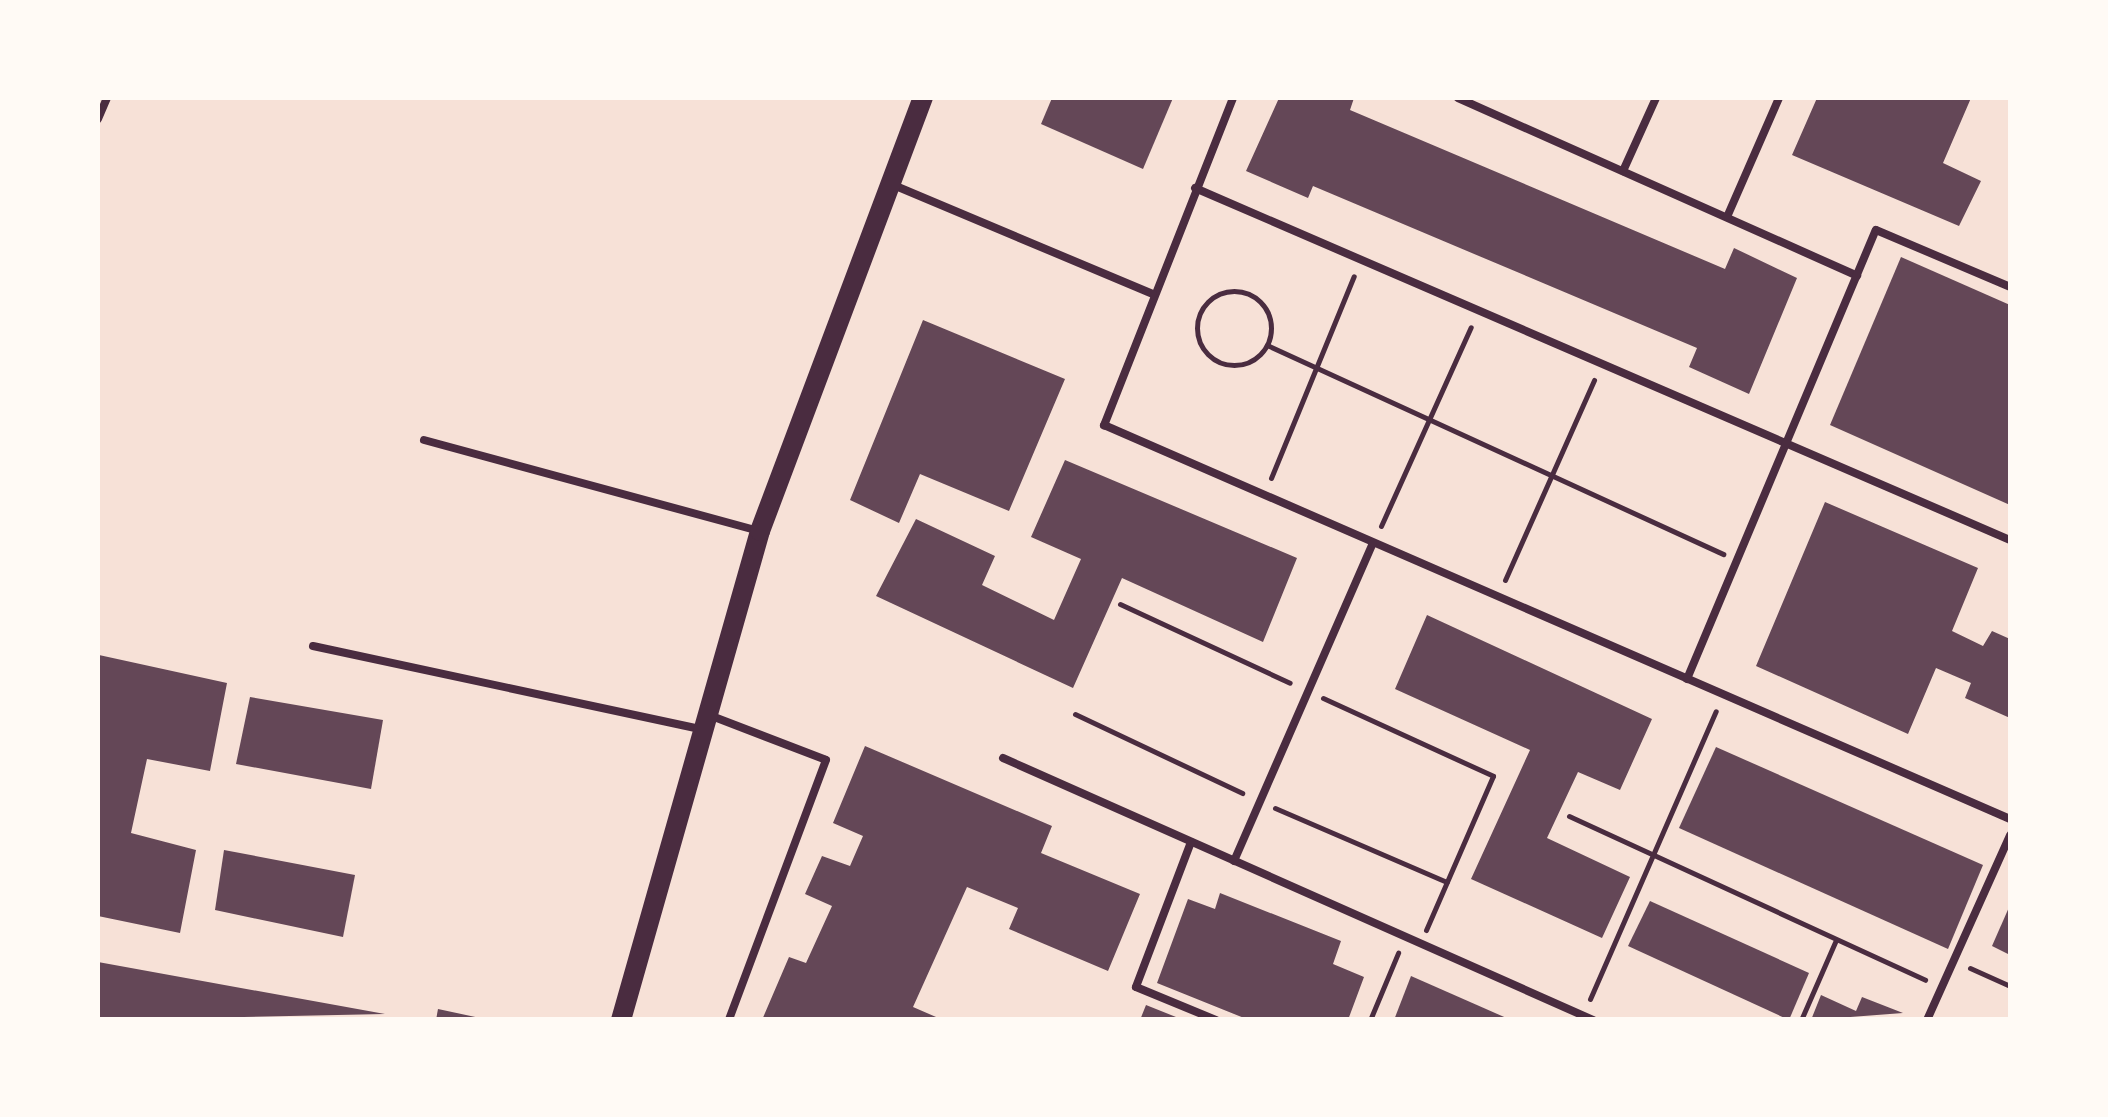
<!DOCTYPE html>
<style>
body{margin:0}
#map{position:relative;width:2108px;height:1117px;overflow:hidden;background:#f7e1d7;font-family:"PT Serif",serif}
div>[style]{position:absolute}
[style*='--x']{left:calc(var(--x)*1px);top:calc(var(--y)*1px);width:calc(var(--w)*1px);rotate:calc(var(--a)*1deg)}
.building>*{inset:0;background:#644757}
.path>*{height:5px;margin:-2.5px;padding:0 2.5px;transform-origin:2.5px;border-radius:2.5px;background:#4a2c40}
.path>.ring{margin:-2.5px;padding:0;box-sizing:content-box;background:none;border:5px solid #4a2c40;border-radius:50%}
.service>*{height:8px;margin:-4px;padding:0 4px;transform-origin:4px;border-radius:4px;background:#4a2c40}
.secondary>*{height:20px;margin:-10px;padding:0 10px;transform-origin:10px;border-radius:10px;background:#4a2c40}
span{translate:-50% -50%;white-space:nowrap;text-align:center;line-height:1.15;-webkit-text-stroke:10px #fffaf5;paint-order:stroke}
.frame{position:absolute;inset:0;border:100px solid #fffaf5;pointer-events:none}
</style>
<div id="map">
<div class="building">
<div style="clip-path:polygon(1052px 98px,1173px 98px,1143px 169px,1041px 124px)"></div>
<div style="clip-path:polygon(1279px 98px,1354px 98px,1350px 110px,1725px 269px,1734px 248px,1797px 278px,1749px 394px,1689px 367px,1697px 348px,1313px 186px,1308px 198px,1246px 171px)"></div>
<div style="clip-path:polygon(1817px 98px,1971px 98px,1943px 163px,1981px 181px,1959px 226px,1792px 155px)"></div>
<div style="clip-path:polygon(1901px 257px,2010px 305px,2010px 505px,1830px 425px)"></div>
<div style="clip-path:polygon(923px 320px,1065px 379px,1009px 511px,920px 474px,899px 523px,850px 500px)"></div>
<div style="clip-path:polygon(1065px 460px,1297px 558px,1263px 642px,1122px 578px,1073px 688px,876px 596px,916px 519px,995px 556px,982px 585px,1054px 620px,1081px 559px,1031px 537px)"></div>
<div style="clip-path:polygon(1825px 502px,1978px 568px,1952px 631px,1983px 646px,1992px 631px,2010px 639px,2010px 718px,1965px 698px,1971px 683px,1936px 668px,1908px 734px,1756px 666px)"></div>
<div style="clip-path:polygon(1427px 615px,1652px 719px,1620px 790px,1578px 772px,1547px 838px,1630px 877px,1602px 938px,1471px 879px,1530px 750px,1395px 689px)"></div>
<div style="clip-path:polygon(99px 655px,227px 683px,210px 771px,147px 759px,131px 833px,196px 850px,180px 933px,98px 916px)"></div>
<div style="clip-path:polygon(250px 697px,383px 720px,371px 789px,236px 764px)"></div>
<div style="clip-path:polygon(865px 746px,1052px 826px,1041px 853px,1140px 894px,1108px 971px,1009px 929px,1018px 908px,967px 887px,913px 1007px,943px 1020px,762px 1020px,789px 957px,806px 963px,832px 906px,805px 894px,822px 856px,850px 866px,863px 836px,833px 823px)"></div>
<div style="clip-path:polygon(1716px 747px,1983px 865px,1948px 949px,1679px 828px)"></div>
<div style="clip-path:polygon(224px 850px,355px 875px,343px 937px,215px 910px)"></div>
<div style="clip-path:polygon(1220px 893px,1341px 941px,1333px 964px,1364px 977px,1348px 1020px,1249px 1020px,1157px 983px,1188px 899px,1215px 909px)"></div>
<div style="clip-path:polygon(1650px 901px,1809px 973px,1789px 1020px,1628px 946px)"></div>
<div style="clip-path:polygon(2010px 905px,2010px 955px,1992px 946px)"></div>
<div style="clip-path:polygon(98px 962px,385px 1014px,98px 1020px)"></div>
<div style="clip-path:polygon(1411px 976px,1511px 1020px,1394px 1020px)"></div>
<div style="clip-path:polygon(1821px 995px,1856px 1011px,1862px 997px,1903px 1013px,1811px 1020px)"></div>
<div style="clip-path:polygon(1146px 1005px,1181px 1019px,1181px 1020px,1140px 1020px)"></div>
<div style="clip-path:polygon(438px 1009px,480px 1018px,480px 1020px,436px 1020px)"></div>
</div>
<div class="path">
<div class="ring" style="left:1197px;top:291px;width:69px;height:69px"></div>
<div style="--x:1267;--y:345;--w:502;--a:24.62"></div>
<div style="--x:1271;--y:478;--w:218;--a:-67.7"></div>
<div style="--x:1381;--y:526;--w:218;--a:-65.7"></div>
<div style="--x:1505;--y:580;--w:219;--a:-66"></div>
<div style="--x:1120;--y:604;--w:187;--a:24.9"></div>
<div style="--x:1323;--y:698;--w:187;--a:24.6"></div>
<div style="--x:1493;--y:776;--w:168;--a:113.5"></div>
<div style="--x:1075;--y:714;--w:185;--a:25.3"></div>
<div style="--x:1275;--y:808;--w:187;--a:23.3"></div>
<div style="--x:1569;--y:816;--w:392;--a:24.7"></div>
<div style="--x:1970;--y:968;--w:44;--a:24.2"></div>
<div style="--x:1590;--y:999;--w:314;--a:-66.4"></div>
<div style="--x:1370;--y:1020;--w:73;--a:-67.3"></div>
<div style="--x:1801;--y:1020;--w:87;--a:-66.4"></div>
</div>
<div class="service">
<div style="--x:1233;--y:98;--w:352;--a:111.5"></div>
<div style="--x:1104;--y:425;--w:988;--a:23.5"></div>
<div style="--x:1458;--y:98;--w:437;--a:24"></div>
<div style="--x:98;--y:119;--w:23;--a:-67"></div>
<div style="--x:1623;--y:171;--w:80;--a:-65.7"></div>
<div style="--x:891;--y:184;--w:284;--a:22.8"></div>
<div style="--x:1195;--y:188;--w:888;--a:23.36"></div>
<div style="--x:1727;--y:217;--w:130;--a:-66.4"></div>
<div style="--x:424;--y:440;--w:348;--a:15.2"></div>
<div style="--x:313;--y:646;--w:397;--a:12.1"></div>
<div style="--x:1687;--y:679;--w:487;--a:-67.2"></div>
<div style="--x:1876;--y:230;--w:146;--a:23"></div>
<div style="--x:709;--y:715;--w:125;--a:21"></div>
<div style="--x:826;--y:760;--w:278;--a:110.5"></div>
<div style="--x:1003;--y:758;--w:646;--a:23.94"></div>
<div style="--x:1191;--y:842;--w:155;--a:110.8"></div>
<div style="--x:1136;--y:987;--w:87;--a:22.4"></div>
<div style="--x:1234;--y:861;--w:347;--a:-66.4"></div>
<div style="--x:1927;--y:1020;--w:203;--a:-65.8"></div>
</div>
<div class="secondary">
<div style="--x:621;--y:1020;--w:508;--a:-74.13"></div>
<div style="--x:760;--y:531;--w:463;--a:-69.4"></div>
</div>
<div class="frame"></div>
</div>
